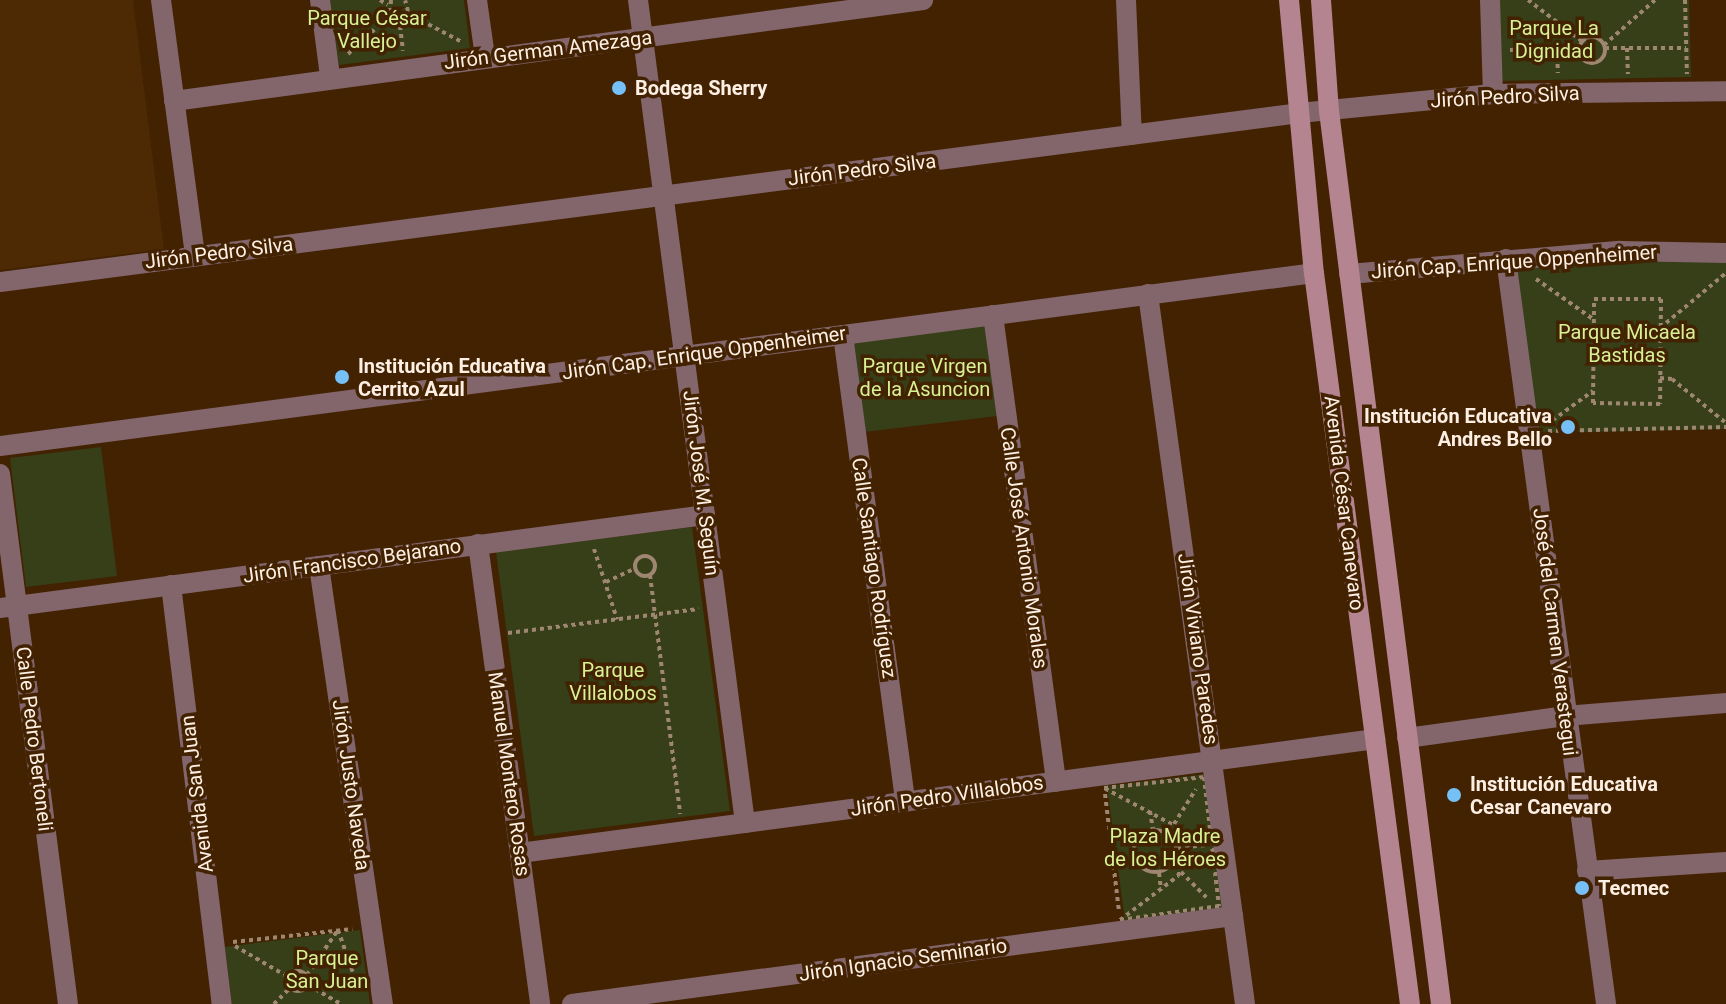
<!DOCTYPE html>
<meta charset="utf-8">
<style>
body{margin:0}
#map{position:relative;width:1726px;height:1004px;overflow:hidden;background:#422201;font-family:Roboto,sans-serif}
div>[style]{position:absolute}
[style*='--x']{left:calc(var(--x)*1px);top:calc(var(--y)*1px);width:calc(var(--w)*1px);rotate:calc(var(--a)*1deg)}
.built>*{inset:0;background:#4d2a04}
.green>*{inset:0;background:#363f17}
.path>*{height:4px;margin-top:-2px;transform-origin:0;background:repeating-linear-gradient(90deg,#9e8670 0 4px,transparent 0 8px)}
.path>.ring{margin:-2px;padding:0;box-sizing:content-box;background:none;border:4px solid #9e8670;border-radius:50%}
.minor>*{height:20px;margin:-10px;padding:0 10px;transform-origin:10px;border-radius:10px;background:#83656c}
.tertiary>*{height:20px;margin:-10px;padding:0 10px;transform-origin:10px;border-radius:10px;background:#83656c}
.secondary>*{height:20px;margin:-10px;padding:0 10px;transform-origin:10px;border-radius:10px;background:#b48491}
.dots>*{width:22px;height:22px;translate:-50% -50%;box-sizing:border-box;border:4px solid #422201;border-radius:50%}
span{translate:-50% -50%;white-space:nowrap;text-align:center;line-height:1.15;-webkit-text-stroke:7px #422201;paint-order:stroke}
.park-label{font-size:20px;color:#d8f195}
.street-label{font-size:20px;color:#feefe4}
.poi-label{font-size:20px;color:#feefe4;font-weight:700}
.left{translate:0 -50%;text-align:left}
.right{translate:-100% -50%;text-align:right}
</style>
<div id="map">
<div class="built">
<div style="clip-path:polygon(0 0,133px 0,164px 249px,0 270px)"></div>
</div>
<div class="green">
<div style="clip-path:polygon(330px 0,464px 0,470px 48px,339px 65px)"></div>
<div style="clip-path:polygon(1499px 0,1689px 0,1691px 77px,1501px 81px)"></div>
<div style="clip-path:polygon(1628px 257px,1726px 262px,1726px 429px,1535px 433px,1517px 265px)"></div>
<div style="clip-path:polygon(985px 325px,997px 416px,864px 432px,852px 341px)"></div>
<div style="clip-path:polygon(101px 447px,117px 576px,26px 587px,10px 458px)"></div>
<div style="clip-path:polygon(692px 527px,730px 811px,534px 836px,496px 552px)"></div>
<div style="clip-path:polygon(1205px 774px,1223px 908px,1125px 921px,1107px 786px)"></div>
<div style="clip-path:polygon(360px 930px,370px 1004px,232px 1004px,225px 947px)"></div>
</div>
<div class="path">
<div style="--x:380;--y:0;--w:9;--a:32"></div>
<div style="--x:391;--y:0;--w:15;--a:94"></div>
<div style="--x:390;--y:15;--w:11;--a:15"></div>
<div style="--x:401;--y:18;--w:10;--a:-45"></div>
<div style="--x:408;--y:11;--w:11;--a:-105"></div>
<div style="--x:1528;--y:0;--w:68;--a:37.2"></div>
<div style="--x:1685;--y:0;--w:74;--a:88.5"></div>
<div style="--x:407;--y:13;--w:62;--a:27.8"></div>
<div style="--x:399;--y:18;--w:33;--a:83"></div>
<div class="ring" style="left:1579px;top:37px;width:22px;height:22px"></div>
<div style="--x:1604;--y:45;--w:68;--a:-41.4"></div>
<div style="--x:1557;--y:48;--w:25;--a:88"></div>
<div style="--x:1605;--y:48;--w:81;--a:0"></div>
<div style="--x:1627;--y:48;--w:26;--a:88"></div>
<div style="--x:1510;--y:50;--w:70;--a:-2.5"></div>
<div style="--x:348;--y:54;--w:57;--a:-42.9"></div>
<div style="--x:1536;--y:279;--w:70;--a:35.1"></div>
<div style="--x:1594;--y:299;--w:67;--a:0"></div>
<div style="--x:1661;--y:299;--w:105;--a:90.5"></div>
<div style="--x:1660;--y:404;--w:67;--a:-179.1"></div>
<div style="--x:1593;--y:403;--w:104;--a:-89.4"></div>
<div style="--x:1660;--y:328;--w:86;--a:-39.8"></div>
<div style="--x:1660;--y:378;--w:12;--a:5"></div>
<div style="--x:1672;--y:379;--w:70;--a:39.2"></div>
<div style="--x:1546;--y:425;--w:58;--a:-35.9"></div>
<div style="--x:1548;--y:431;--w:178;--a:-1.3"></div>
<div style="--x:594;--y:549;--w:74;--a:71.8"></div>
<div class="ring" style="left:635px;top:556px;width:16px;height:16px"></div>
<div style="--x:650;--y:575;--w:241;--a:82.8"></div>
<div style="--x:606;--y:582;--w:33;--a:-25"></div>
<div style="--x:508;--y:633;--w:192;--a:-7.2"></div>
<div style="--x:1204;--y:777;--w:130;--a:83.4"></div>
<div style="--x:1219;--y:906;--w:100;--a:172"></div>
<div style="--x:1120;--y:920;--w:73;--a:-37.2"></div>
<div style="--x:1178;--y:876;--w:31;--a:-69"></div>
<div style="--x:1189;--y:847;--w:21;--a:-118"></div>
<div style="--x:1179;--y:828;--w:85;--a:-151.9"></div>
<div style="--x:1104;--y:788;--w:101;--a:-6.3"></div>
<div style="--x:1105;--y:794;--w:119;--a:83.2"></div>
<div style="--x:1150;--y:811;--w:19;--a:81"></div>
<div style="--x:1174;--y:824;--w:41;--a:-57.8"></div>
<div class="ring" style="left:1134px;top:830px;width:38px;height:38px"></div>
<div style="--x:1177;--y:848;--w:29;--a:-6"></div>
<div style="--x:1181;--y:872;--w:38;--a:45"></div>
<div style="--x:1159;--y:873;--w:17;--a:83"></div>
<div style="--x:233;--y:942;--w:120;--a:-6.2"></div>
<div style="--x:235;--y:946;--w:61;--a:30.3"></div>
<div class="ring" style="left:288px;top:971px;width:16px;height:16px"></div>
<div style="--x:307;--y:975;--w:55;--a:-55.4"></div>
<div style="--x:338;--y:930;--w:64;--a:70.7"></div>
<div style="--x:308;--y:985;--w:38;--a:30"></div>
<div style="--x:274;--y:1004;--w:23;--a:-45"></div>
</div>
<div class="minor">
<div style="--x:161;--y:0;--w:258;--a:82.4"></div>
<div style="--x:320;--y:0;--w:77;--a:82.5"></div>
<div style="--x:477;--y:0;--w:58;--a:82"></div>
<div style="--x:638;--y:0;--w:830;--a:82.59"></div>
<div style="--x:1126;--y:0;--w:135;--a:87.5"></div>
<div style="--x:1490;--y:0;--w:94;--a:88.2"></div>
<div style="--x:174;--y:101;--w:756;--a:-7.68"></div>
<div style="--x:1506;--y:259;--w:752;--a:82.35"></div>
<div style="--x:1349;--y:274;--w:272;--a:-4.9"></div>
<div style="--x:1620;--y:251;--w:106;--a:1.1"></div>
<div style="--x:1148;--y:294;--w:717;--a:82.22"></div>
<div style="--x:993;--y:315;--w:471;--a:82.3"></div>
<div style="--x:843;--y:335;--w:471;--a:82.4"></div>
<div style="--x:0;--y:446;--w:1325;--a:-7.5"></div>
<div style="--x:0;--y:474;--w:534;--a:82.69"></div>
<div style="--x:478;--y:544;--w:464;--a:82.3"></div>
<div style="--x:319;--y:566;--w:443;--a:81.7"></div>
<div style="--x:171;--y:585;--w:422;--a:83.1"></div>
<div style="--x:0;--y:608;--w:711;--a:-7.51"></div>
<div style="--x:1407;--y:738;--w:160;--a:-7.9"></div>
<div style="--x:1565;--y:716;--w:162;--a:-4.6"></div>
<div style="--x:520;--y:853;--w:863;--a:-7.59"></div>
<div style="--x:1587;--y:871;--w:139;--a:-3.7"></div>
<div style="--x:572;--y:1004;--w:667;--a:-7.58"></div>
</div>
<div class="tertiary">
<div style="--x:0;--y:282;--w:1310;--a:-7.41"></div>
<div style="--x:1299;--y:113;--w:195;--a:-5.6"></div>
<div style="--x:1493;--y:94;--w:233;--a:-0.7"></div>
</div>
<div class="secondary">
<div style="--x:1289;--y:0;--w:274;--a:84.8"></div>
<div style="--x:1314;--y:273;--w:737;--a:82.52"></div>
<div style="--x:1321;--y:0;--w:111;--a:85.9"></div>
<div style="--x:1329;--y:111;--w:900;--a:82.85"></div>
</div>
<div class="dots">
<div style="left:619px;top:88px;background:#75c0f6"></div>
<div style="left:342px;top:377px;background:#75c0f6"></div>
<div style="left:1568px;top:427px;background:#75c0f6"></div>
<div style="left:1454px;top:795px;background:#75c0f6"></div>
<div style="left:1582px;top:888px;background:#75c0f6"></div>
</div>
<div class="park-label">
<span style="left:367px;top:30px">Parque César<br>Vallejo</span>
<span style="left:1554px;top:40px">Parque La<br>Dignidad</span>
<span style="left:1627px;top:344px">Parque Micaela<br>Bastidas</span>
<span style="left:925px;top:378px">Parque Virgen<br>de la Asuncion</span>
<span style="left:613px;top:682px">Parque<br>Villalobos</span>
<span style="left:1165px;top:848px">Plaza Madre<br>de los Héroes</span>
<span style="left:327px;top:970px">Parque<br>San Juan</span>
</div>
<div class="street-label">
<span style="left:548px;top:50px;rotate:-7deg">Jirón German Amezaga</span>
<span style="left:1505px;top:97px;rotate:-3deg">Jirón Pedro Silva</span>
<span style="left:862px;top:170px;rotate:-7deg">Jirón Pedro Silva</span>
<span style="left:219px;top:253px;rotate:-7deg">Jirón Pedro Silva</span>
<span style="left:1514px;top:262px;rotate:-4deg">Jirón Cap. Enrique Oppenheimer</span>
<span style="left:704px;top:353px;rotate:-8deg">Jirón Cap. Enrique Oppenheimer</span>
<span style="left:701px;top:483px;rotate:83deg">Jirón José M. Seguín</span>
<span style="left:1344px;top:503px;rotate:83deg">Avenida César Canevaro</span>
<span style="left:1024px;top:548px;rotate:82deg">Calle José Antonio Morales</span>
<span style="left:352px;top:561px;rotate:-8deg">Jirón Francisco Bejarano</span>
<span style="left:874px;top:568px;rotate:82deg">Calle Santiago Rodríguez</span>
<span style="left:1555px;top:632px;rotate:83deg">José del Carmen Verastegui</span>
<span style="left:1198px;top:649px;rotate:82deg">Jirón Viviano Paredes</span>
<span style="left:34px;top:739px;rotate:83deg">Calle Pedro Bertoneli</span>
<span style="left:509px;top:774px;rotate:82deg">Manuel Montero Rosas</span>
<span style="left:351px;top:785px;rotate:82deg">Jirón Justo Naveda</span>
<span style="left:197px;top:794px;rotate:-97deg">Avenida San Juan</span>
<span style="left:947px;top:796px;rotate:-8deg">Jirón Pedro Villalobos</span>
<span style="left:903px;top:960px;rotate:-8deg">Jirón Ignacio Seminario</span>
</div>
<div class="poi-label">
<span class="left" style="left:635px;top:88px">Bodega Sherry</span>
<span class="left" style="left:358px;top:378px">Institución Educativa<br>Cerrito Azul</span>
<span class="right" style="left:1552px;top:428px">Institución Educativa<br>Andres Bello</span>
<span class="left" style="left:1470px;top:796px">Institución Educativa<br>Cesar Canevaro</span>
<span class="left" style="left:1598px;top:888px">Tecmec</span>
</div>
</div>
